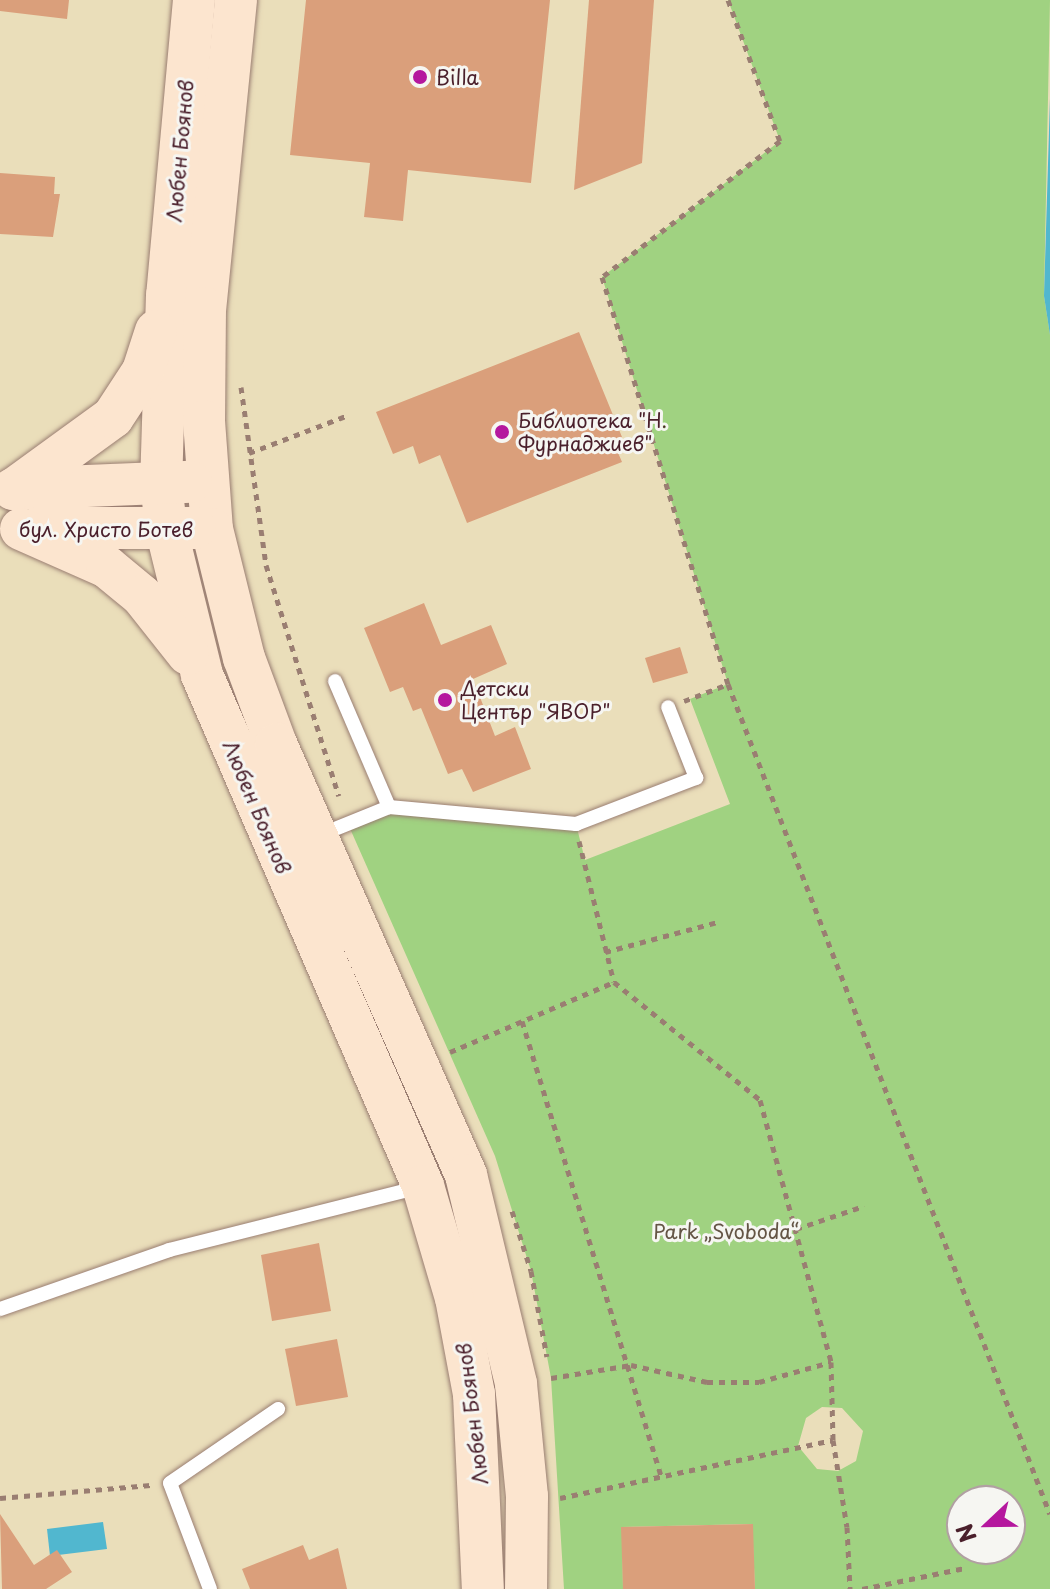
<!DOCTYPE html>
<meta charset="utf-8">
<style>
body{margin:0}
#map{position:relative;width:1050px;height:1589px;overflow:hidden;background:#eadeba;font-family:"Playpen Sans",sans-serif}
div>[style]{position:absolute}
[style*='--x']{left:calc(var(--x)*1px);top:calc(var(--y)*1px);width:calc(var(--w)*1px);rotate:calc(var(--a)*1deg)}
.green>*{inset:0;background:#a0d281}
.water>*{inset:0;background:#51b7cf}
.building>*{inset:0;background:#da9f7b}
.path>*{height:5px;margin-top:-2.5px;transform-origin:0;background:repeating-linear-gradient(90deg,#9a7e72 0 6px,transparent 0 12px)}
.roads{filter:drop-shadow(0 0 2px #9a7e72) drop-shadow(0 0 2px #9a7e72)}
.lane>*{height:14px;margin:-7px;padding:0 7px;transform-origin:7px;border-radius:7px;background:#fff}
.secondary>*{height:42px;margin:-21px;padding:0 21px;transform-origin:21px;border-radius:21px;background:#fce5cf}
.dots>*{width:22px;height:22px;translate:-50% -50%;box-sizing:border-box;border:4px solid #f6f6f2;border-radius:50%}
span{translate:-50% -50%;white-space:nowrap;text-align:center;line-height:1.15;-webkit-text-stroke:6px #f6f6f2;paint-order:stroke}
.poi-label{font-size:20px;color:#4a1f2b}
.left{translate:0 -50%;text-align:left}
.street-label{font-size:20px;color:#4a1f2b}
.park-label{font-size:20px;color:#645545}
.north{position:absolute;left:946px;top:1485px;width:80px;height:80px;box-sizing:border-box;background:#f6f6f2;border:2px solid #b1a0a2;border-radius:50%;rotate:248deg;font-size:22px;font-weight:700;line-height:32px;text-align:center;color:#4a1f2b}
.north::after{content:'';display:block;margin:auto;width:28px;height:36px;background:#b5179e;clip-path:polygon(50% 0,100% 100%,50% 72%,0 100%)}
</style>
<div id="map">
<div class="green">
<div style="clip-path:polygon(evenodd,728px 0,1050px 0,1044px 296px,1050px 335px,1050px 1589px,755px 1589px,752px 1524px,622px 1527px,623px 1589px,564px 1589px,551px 1378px,531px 1271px,495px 1156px,348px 824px,389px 807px,576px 824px,585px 860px,730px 804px,690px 699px,728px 684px,602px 277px,780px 141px,728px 0,822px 1407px,842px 1408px,863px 1431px,856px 1461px,838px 1471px,817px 1469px,798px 1446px,806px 1418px,822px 1407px,728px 0,962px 1501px,1010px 1501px,1010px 1549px,962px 1549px,962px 1501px)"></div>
</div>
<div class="water">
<div style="clip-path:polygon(1050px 98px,1050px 335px,1044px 296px)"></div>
<div style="clip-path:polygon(103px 1522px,107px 1549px,50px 1556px,47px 1529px)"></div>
</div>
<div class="building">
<div style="clip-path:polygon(0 0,69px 0,67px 19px,0 11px)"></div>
<div style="clip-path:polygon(306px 0,550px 0,531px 183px,408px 170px,403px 221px,364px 217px,370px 163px,290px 155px)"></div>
<div style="clip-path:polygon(589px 0,654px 0,642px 163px,574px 190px)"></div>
<div style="clip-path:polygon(0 173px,55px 177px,54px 194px,60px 194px,53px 237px,0 234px)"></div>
<div style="clip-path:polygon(579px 332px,622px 437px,613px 441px,622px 462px,467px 523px,440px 455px,419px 464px,413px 446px,393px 454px,376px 412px)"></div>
<div style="clip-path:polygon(424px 603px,441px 645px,491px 625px,507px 664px,473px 679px,495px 736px,515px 727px,531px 769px,473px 792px,462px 769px,448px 774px,421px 708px,413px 711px,403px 687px,390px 692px,364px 628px)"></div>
<div style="clip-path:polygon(680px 647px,688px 673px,653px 683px,645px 658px)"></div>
<div style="clip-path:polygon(319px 1243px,331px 1311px,272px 1321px,261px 1255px)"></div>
<div style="clip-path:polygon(337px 1339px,348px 1397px,296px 1406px,285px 1349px)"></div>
<div style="clip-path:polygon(0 1514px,34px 1565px,57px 1550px,72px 1572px,46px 1589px,2px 1589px)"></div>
<div style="clip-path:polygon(753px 1524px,755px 1589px,623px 1589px,621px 1527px)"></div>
<div style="clip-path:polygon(303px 1545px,309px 1560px,338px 1548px,347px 1589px,250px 1589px,242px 1569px)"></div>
</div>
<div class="path">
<div style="--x:728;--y:0;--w:150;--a:69.8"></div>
<div style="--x:780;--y:141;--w:224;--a:142.6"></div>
<div style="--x:602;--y:277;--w:426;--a:72.8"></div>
<div style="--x:728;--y:684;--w:890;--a:68.8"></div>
<div style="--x:241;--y:387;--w:180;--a:82"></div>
<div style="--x:266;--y:565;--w:242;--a:72.5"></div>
<div style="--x:249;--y:453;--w:104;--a:-20.9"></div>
<div style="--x:684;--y:701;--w:47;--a:-21.1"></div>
<div style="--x:579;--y:841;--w:145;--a:76.1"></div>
<div style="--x:614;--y:982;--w:188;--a:38.9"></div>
<div style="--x:760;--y:1100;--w:271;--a:74.8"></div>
<div style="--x:831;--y:1362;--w:78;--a:88.5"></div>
<div style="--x:833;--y:1440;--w:88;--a:80.9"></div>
<div style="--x:847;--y:1527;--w:62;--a:87.2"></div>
<div style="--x:605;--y:952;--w:117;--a:-14.9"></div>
<div style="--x:522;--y:1021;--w:475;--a:73"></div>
<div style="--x:450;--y:1052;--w:178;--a:-23.1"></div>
<div style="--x:512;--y:1211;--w:63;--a:72.4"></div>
<div style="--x:531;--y:1271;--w:87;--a:79.5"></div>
<div style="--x:796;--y:1229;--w:72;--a:-18.7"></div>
<div style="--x:551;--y:1378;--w:81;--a:-9.2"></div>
<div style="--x:631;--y:1365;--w:78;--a:12.6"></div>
<div style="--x:707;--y:1382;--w:52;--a:0"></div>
<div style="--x:759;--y:1382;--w:75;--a:-15.5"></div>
<div style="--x:0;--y:1498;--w:154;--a:-4.9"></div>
<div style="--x:560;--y:1498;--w:279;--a:-12"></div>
<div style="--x:862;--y:1589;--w:105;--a:-11.5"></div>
</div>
<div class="roads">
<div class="lane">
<div style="--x:389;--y:807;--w:188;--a:5.2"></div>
<div style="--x:576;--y:824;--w:129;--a:-21"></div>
<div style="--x:696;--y:778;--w:76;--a:-111.5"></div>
<div style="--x:320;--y:835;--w:74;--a:-22.1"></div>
<div style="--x:389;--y:807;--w:137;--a:-113.2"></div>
<div style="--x:0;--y:1309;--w:179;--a:-19.2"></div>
<div style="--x:169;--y:1250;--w:259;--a:-14.1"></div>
<div style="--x:210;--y:1589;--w:113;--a:-110.7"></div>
<div style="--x:170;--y:1483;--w:131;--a:-34.4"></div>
</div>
<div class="secondary">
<div style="--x:194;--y:0;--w:296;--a:95.2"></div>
<div style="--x:167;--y:295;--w:187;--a:91.8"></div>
<div style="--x:161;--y:482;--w:46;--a:83.8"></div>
<div style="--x:166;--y:528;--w:151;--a:76.2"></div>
<div style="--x:202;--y:675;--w:557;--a:66.61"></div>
<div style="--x:423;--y:1186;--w:117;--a:73.6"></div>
<div style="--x:456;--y:1298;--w:98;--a:79.4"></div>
<div style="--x:474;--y:1394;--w:195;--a:87.4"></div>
<div style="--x:236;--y:0;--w:310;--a:95.7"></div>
<div style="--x:205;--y:308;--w:113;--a:90.5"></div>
<div style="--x:204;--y:421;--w:108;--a:85.8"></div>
<div style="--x:212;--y:529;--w:133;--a:76.1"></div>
<div style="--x:244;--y:658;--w:92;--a:69.6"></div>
<div style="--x:276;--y:744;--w:471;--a:66.2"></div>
<div style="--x:466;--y:1175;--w:215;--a:76.5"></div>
<div style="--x:516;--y:1384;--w:113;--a:84.4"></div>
<div style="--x:527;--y:1496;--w:93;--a:90.6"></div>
<div style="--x:13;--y:489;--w:178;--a:-2.3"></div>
<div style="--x:14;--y:489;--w:122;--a:-36"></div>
<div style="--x:113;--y:417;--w:55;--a:-56.9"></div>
<div style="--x:143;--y:371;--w:42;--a:-72"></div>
<div style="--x:38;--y:528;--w:157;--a:0"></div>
<div style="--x:21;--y:529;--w:94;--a:23.8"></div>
<div style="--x:107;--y:567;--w:45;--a:39.6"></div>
<div style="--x:142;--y:596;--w:74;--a:51.6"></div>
</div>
</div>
<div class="dots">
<div style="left:420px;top:77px;background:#b5179e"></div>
<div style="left:502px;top:432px;background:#b5179e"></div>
<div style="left:445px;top:700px;background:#b5179e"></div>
</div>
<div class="poi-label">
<span class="left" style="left:436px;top:77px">Billa</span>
<span class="left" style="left:518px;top:432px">Библиотека "Н.<br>Фурнаджиев"</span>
<span class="left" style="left:461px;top:700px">Детски<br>Център "ЯВОР"</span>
</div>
<div class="street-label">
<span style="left:180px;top:151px;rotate:-85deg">Любен Боянов</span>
<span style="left:106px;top:529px">бул. Христо Ботев</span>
<span style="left:257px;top:807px;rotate:67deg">Любен Боянов</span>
<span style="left:472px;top:1414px;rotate:-97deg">Любен Боянов</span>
</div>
<div class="park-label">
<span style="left:726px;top:1231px">Park „Svoboda“</span>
</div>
<div class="north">N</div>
</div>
